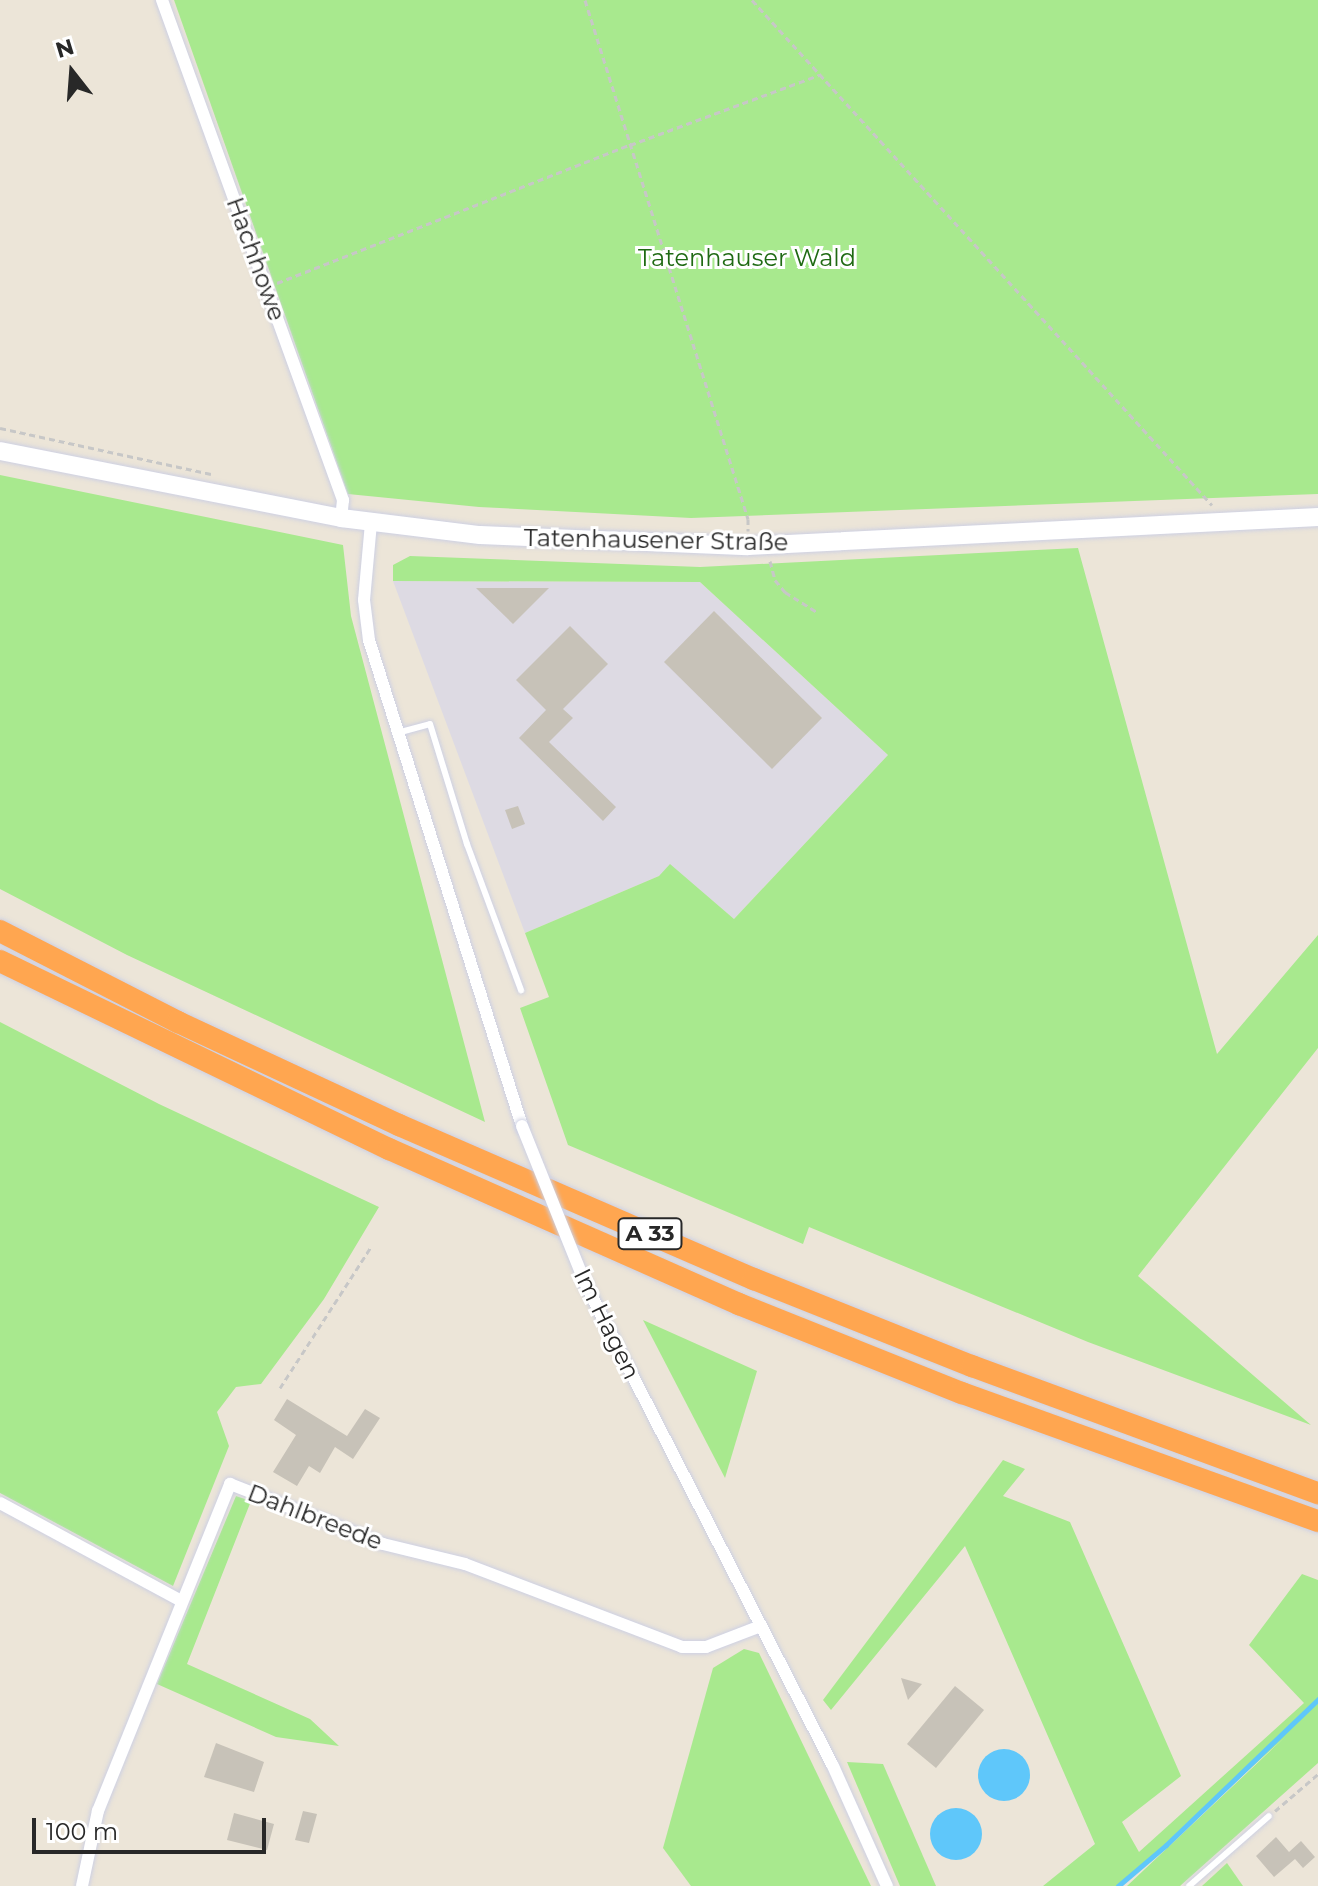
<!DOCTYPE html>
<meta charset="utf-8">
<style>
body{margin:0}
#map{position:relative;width:1318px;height:1886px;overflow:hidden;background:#ece5d8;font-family:Montserrat,sans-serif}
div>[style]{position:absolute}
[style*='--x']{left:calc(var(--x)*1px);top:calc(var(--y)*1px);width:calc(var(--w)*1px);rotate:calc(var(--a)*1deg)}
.industrial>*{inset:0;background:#dddae3}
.green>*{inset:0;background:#a8e98e}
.water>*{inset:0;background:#5fc7fa}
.round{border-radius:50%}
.stream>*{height:5px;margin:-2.5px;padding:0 2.5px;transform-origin:2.5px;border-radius:2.5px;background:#5fc7fa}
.building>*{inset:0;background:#c7c2b8}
.path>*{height:3px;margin-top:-1.5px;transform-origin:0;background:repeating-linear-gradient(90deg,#c7c7c7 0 6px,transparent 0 10px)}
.roads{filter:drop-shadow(0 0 2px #cdd0e3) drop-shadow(0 0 2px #cdd0e3)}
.lane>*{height:6px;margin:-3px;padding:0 3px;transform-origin:3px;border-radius:3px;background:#fff}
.street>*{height:12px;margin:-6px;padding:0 6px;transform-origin:6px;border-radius:6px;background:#fff}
.secondary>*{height:18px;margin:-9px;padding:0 9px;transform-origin:9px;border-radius:9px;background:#fff}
.highway>*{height:22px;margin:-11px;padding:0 11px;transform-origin:11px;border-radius:11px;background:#ffa650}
.bridges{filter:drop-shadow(0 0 2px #cdd0e3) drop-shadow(0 0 2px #cdd0e3)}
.street-bridge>*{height:12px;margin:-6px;padding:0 6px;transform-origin:6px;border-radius:6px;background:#fff}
span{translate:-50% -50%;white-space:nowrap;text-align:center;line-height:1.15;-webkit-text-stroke:6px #fff;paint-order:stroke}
.shield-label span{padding:2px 6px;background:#fff;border:2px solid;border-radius:6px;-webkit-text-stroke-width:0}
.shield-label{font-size:22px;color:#282828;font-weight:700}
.park-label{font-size:24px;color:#1f6a13}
.street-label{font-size:24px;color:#282828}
.north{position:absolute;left:32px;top:32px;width:80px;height:80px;-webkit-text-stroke:6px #fff;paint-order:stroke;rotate:343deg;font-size:22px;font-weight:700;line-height:32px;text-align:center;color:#282828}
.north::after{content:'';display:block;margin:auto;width:28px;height:36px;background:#282828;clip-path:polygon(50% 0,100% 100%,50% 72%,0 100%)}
.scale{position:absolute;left:32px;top:1818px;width:234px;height:36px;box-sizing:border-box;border:4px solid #282828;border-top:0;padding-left:10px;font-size:24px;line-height:28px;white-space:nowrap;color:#282828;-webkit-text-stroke:6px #fff;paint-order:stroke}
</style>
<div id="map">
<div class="industrial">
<div style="clip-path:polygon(393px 581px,700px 582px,888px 755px,734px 919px,670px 865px,659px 876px,525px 933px)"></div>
</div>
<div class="green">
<div style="clip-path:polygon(174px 0,1318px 0,1318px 494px,691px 518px,479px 507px,348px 494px)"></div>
<div style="clip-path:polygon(0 475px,343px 545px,351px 616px,485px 1122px,127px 955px,0 889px)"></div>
<div style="clip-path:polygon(1078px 548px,1217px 1054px,1318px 935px,1318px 1048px,1138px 1276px,1311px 1425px,1088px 1342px,809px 1227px,803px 1244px,568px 1145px,520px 1008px,549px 997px,525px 933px,659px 876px,670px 864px,734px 919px,888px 755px,700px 582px,393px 581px,393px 565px,410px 556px,700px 567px)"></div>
<div style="clip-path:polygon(0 1022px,159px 1104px,379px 1207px,324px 1299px,261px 1384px,236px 1387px,217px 1412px,229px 1446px,173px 1586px,0 1493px)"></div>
<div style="clip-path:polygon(643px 1320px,757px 1371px,725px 1478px)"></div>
<div style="clip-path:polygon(1003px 1460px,1025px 1469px,1003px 1496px,1070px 1522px,1181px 1776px,1122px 1822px,1139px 1852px,1304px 1703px,1249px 1645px,1302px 1574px,1318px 1580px,1318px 1763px,1180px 1886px,1127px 1886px,1286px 1736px,1121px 1886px,1043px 1886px,1095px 1844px,965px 1546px,831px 1710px,823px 1700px)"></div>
<div style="clip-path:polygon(236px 1496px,251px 1501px,187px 1664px,310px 1719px,339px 1746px,276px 1737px,157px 1684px)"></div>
<div style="clip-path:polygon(744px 1649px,759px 1653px,871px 1886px,691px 1886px,663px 1848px,713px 1668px)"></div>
<div style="clip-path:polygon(847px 1762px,883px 1764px,936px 1886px,900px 1886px)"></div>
<div style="clip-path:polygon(1227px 1863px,1243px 1886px,1202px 1886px)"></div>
</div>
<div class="water">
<div class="round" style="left:978px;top:1749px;width:52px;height:52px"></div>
<div class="round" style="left:930px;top:1808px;width:52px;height:52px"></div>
</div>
<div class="stream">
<div style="--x:1118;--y:1886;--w:63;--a:-40.5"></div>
<div style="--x:1166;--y:1845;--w:211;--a:-43.8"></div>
</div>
<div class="building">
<div style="clip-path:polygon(476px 588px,549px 588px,513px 624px)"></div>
<div style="clip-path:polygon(714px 611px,822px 718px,772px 769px,664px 662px)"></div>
<div style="clip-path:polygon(570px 626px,608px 664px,563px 709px,573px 718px,549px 742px,616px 807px,603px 821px,519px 738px,546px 710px,516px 680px)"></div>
<div style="clip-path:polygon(518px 806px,525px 824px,512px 829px,505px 810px)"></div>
<div style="clip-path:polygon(287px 1399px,347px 1436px,365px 1409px,380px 1418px,353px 1459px,335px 1447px,320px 1473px,309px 1466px,297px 1486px,273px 1472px,296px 1435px,274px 1420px)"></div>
<div style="clip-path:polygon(901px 1678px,922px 1684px,908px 1700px)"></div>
<div style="clip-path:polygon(955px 1686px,984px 1710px,936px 1768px,907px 1744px)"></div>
<div style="clip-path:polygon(216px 1743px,264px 1762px,254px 1792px,204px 1777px)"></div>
<div style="clip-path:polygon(303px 1811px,317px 1814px,309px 1843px,295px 1840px)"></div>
<div style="clip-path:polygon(234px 1813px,274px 1824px,267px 1850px,227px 1840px)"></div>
<div style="clip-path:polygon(1276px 1837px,1289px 1852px,1301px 1841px,1315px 1857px,1303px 1868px,1295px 1859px,1274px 1877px,1256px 1856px)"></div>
</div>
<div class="path">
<div style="--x:585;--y:0;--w:544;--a:72.56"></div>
<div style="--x:748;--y:519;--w:12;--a:90"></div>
<div style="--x:752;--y:0;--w:683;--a:47.67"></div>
<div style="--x:277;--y:283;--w:379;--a:-21.4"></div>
<div style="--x:630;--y:145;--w:202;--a:-20.3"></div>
<div style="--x:0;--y:428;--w:216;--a:12.3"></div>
<div style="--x:770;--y:561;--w:20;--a:75"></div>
<div style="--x:775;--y:580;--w:16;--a:50"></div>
<div style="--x:785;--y:592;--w:39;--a:32"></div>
<div style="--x:280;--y:1388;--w:168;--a:-57.2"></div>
<div style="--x:1275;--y:1811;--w:57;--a:-40.7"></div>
</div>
<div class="roads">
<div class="lane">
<div style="--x:397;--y:733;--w:34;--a:-15"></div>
<div style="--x:430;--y:724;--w:126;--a:72.9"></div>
<div style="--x:467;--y:844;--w:156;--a:69.7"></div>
<div style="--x:1189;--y:1886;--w:106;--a:-41.2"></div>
</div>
<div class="street">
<div style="--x:162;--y:0;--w:532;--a:70.1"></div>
<div style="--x:343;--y:500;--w:18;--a:96"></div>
<div style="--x:371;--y:523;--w:77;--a:95.2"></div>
<div style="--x:364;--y:600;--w:40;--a:82.9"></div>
<div style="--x:369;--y:640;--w:510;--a:72.53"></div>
<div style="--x:586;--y:1285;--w:541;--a:62.82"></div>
<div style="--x:833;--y:1766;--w:132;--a:65.8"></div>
<div style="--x:0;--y:1503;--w:206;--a:28.4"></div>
<div style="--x:82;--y:1886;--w:77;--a:-78"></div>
<div style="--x:98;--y:1811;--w:353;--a:-68"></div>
<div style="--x:230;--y:1484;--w:164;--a:21.4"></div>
<div style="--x:383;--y:1544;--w:84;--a:13.7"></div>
<div style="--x:465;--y:1564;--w:232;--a:20.9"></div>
<div style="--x:682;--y:1647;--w:24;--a:0"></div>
<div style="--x:706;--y:1647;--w:59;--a:-20.9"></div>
</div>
<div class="secondary">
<div style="--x:0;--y:451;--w:348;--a:11.1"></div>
<div style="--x:341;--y:518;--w:140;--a:7"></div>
<div style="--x:480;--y:535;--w:268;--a:2.4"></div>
<div style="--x:748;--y:546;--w:571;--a:-2.91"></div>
</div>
<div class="highway">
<div style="--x:0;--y:931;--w:200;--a:27.1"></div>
<div style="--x:178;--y:1022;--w:244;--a:25"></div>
<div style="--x:399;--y:1125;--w:387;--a:23.5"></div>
<div style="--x:754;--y:1279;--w:235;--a:21.8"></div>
<div style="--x:972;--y:1366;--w:369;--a:20.2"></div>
<div style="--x:0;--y:961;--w:432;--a:25.8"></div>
<div style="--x:389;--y:1149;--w:383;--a:23.9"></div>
<div style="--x:739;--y:1304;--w:240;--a:21.8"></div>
<div style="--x:962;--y:1393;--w:378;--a:19.8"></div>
</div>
</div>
<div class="bridges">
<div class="street-bridge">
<div style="--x:522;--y:1126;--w:171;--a:68.1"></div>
</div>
</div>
<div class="shield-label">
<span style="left:650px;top:1234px">A 33</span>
</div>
<div class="park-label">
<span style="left:747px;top:258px">Tatenhauser Wald</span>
</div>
<div class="street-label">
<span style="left:256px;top:259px;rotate:70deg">Hachhowe</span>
<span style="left:656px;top:540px;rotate:1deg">Tatenhausener Straße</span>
<span style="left:607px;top:1324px;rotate:64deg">Im Hagen</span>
<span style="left:315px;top:1517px;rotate:21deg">Dahlbreede</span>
</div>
<div class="north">N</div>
<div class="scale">100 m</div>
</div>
